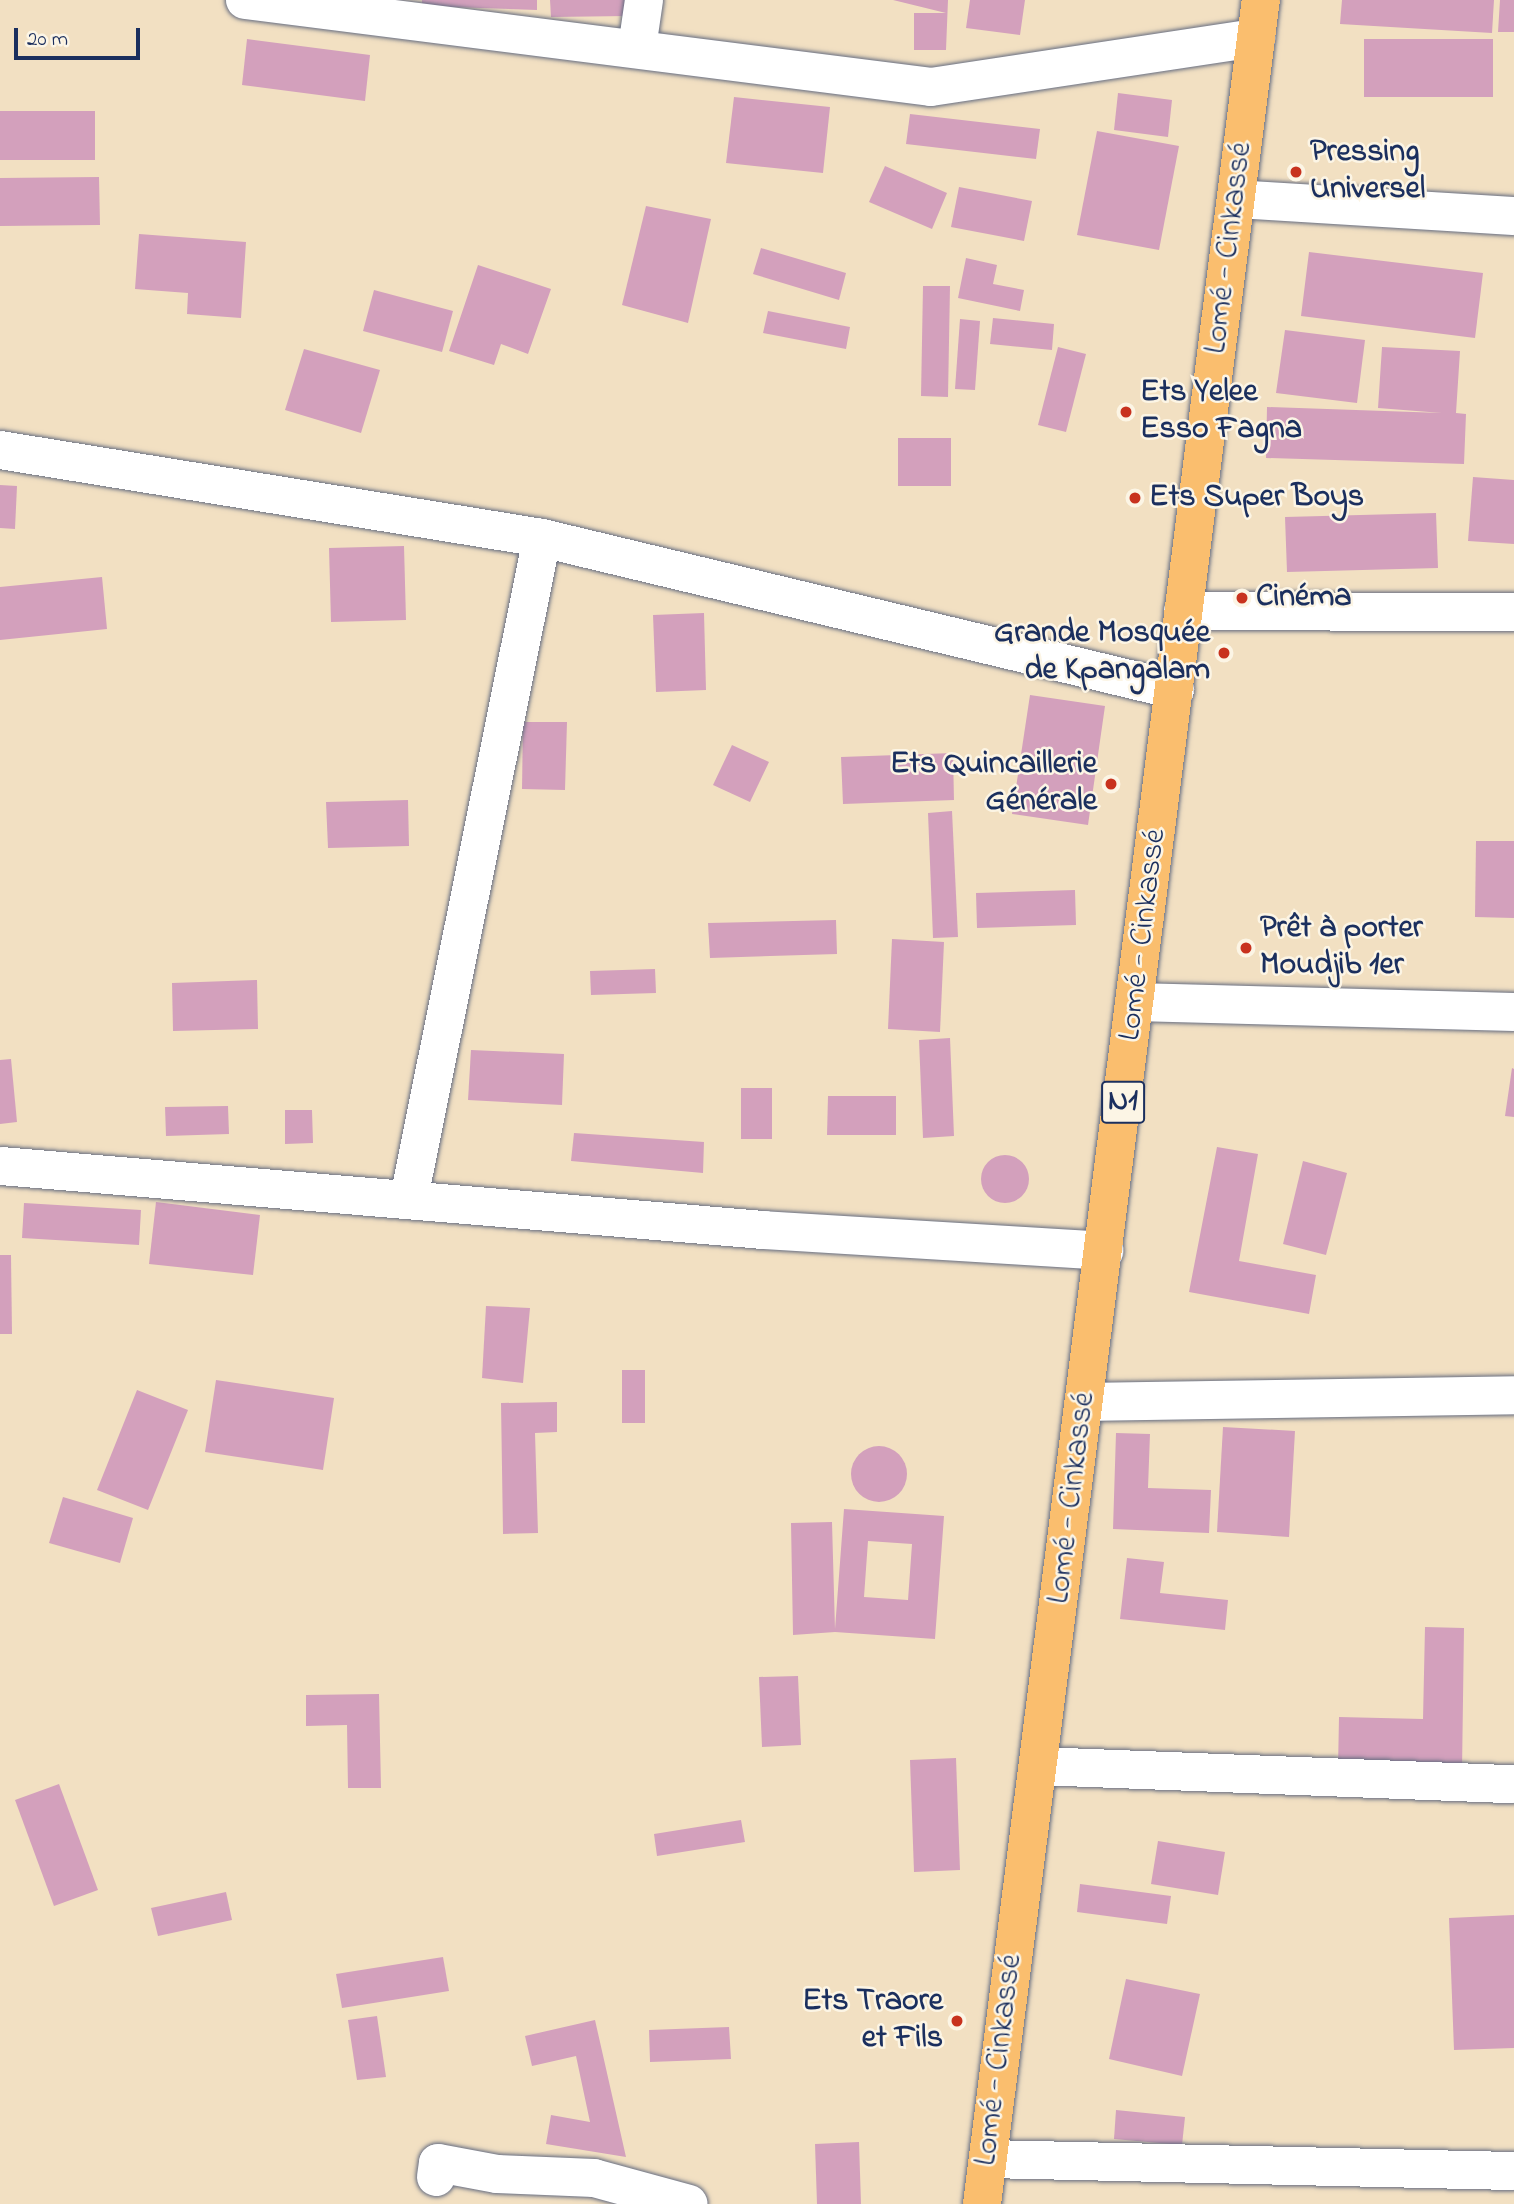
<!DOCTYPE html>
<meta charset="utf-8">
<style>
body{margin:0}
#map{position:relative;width:1514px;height:2204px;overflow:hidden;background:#f2e0c2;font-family:"Indie Flower",sans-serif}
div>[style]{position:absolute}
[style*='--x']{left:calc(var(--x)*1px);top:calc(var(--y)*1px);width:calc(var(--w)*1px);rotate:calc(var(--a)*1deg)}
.building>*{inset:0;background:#d3a0bc}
.round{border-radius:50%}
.roads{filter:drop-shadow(0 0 2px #666d81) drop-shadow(0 0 2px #666d81)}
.minor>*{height:38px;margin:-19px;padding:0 19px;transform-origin:19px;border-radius:19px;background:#fff}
.highway>*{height:38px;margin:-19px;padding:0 19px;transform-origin:19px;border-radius:19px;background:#fabe6e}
.dots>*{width:19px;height:19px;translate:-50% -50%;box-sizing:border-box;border:4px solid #fcf5e5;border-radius:50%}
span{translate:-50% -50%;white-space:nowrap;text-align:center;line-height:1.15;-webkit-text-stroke:5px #fcf5e5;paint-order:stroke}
.shield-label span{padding:2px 5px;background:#fcf5e5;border:2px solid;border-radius:5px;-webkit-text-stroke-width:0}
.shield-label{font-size:30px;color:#1b2f5e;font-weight:700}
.poi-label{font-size:32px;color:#1b2f5e;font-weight:700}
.left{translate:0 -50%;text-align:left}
.right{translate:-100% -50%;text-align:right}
.street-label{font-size:32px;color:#1b2f5e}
.scale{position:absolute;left:14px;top:28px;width:126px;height:32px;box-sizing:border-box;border:4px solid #1b2f5e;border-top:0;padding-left:9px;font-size:21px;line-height:24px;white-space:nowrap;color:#1b2f5e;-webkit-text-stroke:5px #fcf5e5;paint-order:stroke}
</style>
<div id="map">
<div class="building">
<div style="clip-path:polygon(422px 0,537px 0,537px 10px,422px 6px)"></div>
<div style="clip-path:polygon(550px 0,628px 0,628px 16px,551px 17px)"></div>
<div style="clip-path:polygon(893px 0,948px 0,946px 50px,914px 50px,914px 13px,946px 13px)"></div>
<div style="clip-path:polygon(970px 0,1025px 0,1020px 35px,966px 28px)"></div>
<div style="clip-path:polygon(1342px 0,1494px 0,1492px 33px,1340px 24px)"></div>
<div style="clip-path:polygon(1500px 0,1514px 0,1514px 32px,1498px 32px)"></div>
<div style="clip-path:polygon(247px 39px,370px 55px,365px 101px,242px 85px)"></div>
<div style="clip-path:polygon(1364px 39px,1493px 39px,1493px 97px,1364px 97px)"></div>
<div style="clip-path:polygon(1118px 93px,1172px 100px,1168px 137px,1114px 130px)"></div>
<div style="clip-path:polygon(734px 97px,830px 107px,823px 173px,726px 163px)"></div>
<div style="clip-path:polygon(0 111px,95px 111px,95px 160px,0 160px)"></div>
<div style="clip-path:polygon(910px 114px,1040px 129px,1036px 159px,906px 144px)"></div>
<div style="clip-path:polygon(1097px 131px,1179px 146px,1159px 250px,1077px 235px)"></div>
<div style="clip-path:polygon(885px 166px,947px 193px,932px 229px,869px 202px)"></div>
<div style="clip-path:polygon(99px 177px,100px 225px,0 226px,0 178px)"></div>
<div style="clip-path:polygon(959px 187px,1032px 201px,1024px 241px,951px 227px)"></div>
<div style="clip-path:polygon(646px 206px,711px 219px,688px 323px,622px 305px)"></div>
<div style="clip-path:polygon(139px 234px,246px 242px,241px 318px,187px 314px,188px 293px,135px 289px)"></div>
<div style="clip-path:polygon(761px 248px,846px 273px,839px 300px,753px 274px)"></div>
<div style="clip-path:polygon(1309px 252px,1483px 273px,1475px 338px,1301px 316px)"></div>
<div style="clip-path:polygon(966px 258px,997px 265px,993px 284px,1024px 290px,1020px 311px,958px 298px)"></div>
<div style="clip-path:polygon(478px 265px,551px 289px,528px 354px,501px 344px,494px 365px,449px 351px)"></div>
<div style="clip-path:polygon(923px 286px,950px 286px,948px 397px,921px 396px)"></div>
<div style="clip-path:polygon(374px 290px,453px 311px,442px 352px,363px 331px)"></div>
<div style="clip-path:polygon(768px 311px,850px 327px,846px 349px,763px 333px)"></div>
<div style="clip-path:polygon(993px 318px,1054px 324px,1052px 350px,990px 344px)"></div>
<div style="clip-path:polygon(960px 319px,980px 321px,975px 390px,955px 389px)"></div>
<div style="clip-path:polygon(1285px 330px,1365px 340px,1357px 403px,1276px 393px)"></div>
<div style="clip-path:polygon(1058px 347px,1086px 354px,1066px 432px,1038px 425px)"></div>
<div style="clip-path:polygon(1382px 347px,1460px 351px,1456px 413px,1466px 414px,1464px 464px,1266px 458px,1267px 407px,1442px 413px,1378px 408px)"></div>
<div style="clip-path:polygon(304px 349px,380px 370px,361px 433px,285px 410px)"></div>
<div style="clip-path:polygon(898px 438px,951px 438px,951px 486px,898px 486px)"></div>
<div style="clip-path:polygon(1473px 477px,1514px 480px,1514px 544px,1468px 541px)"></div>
<div style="clip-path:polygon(0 485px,17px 486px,15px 529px,0 528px)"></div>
<div style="clip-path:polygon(1436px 513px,1438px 568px,1287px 572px,1285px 517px)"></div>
<div style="clip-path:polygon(404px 546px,406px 620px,331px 622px,329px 548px)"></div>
<div style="clip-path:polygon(102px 577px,107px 629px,0 640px,0 587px)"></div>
<div style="clip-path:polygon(704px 613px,706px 690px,656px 692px,653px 615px)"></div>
<div style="clip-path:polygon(1030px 695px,1105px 706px,1088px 825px,1012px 814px)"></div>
<div style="clip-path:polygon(523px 722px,567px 722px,565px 790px,522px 789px)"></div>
<div style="clip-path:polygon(732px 745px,769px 762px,750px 802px,713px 785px)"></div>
<div style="clip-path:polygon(953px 753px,954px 800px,843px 804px,841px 757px)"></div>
<div style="clip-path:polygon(408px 800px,409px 846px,328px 848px,326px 802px)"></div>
<div style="clip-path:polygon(952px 811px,958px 937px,933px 938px,928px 813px)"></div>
<div style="clip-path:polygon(1476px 841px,1514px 841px,1514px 918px,1475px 917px)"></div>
<div style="clip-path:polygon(1075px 890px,1076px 925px,977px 928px,976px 893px)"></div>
<div style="clip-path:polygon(836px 920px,837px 954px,710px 958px,708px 923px)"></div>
<div style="clip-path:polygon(892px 939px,944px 942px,940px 1032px,888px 1029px)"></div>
<div style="clip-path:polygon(655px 969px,656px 993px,591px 995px,590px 971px)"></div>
<div style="clip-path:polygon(257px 980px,258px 1029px,173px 1031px,172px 983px)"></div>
<div style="clip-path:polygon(950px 1038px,954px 1136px,923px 1138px,919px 1040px)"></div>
<div style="clip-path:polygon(471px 1050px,564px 1054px,562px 1105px,468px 1100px)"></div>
<div style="clip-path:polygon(11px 1059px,17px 1122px,0 1124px,0 1060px)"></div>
<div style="clip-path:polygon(1512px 1068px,1514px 1069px,1514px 1117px,1505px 1116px)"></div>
<div style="clip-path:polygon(741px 1088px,772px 1088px,772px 1139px,741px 1139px)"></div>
<div style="clip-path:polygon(828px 1096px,896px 1096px,896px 1135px,827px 1135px)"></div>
<div style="clip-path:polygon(228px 1106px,229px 1134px,166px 1136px,165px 1107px)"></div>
<div style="clip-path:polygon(285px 1110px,312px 1110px,313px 1143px,285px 1144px)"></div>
<div style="clip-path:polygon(574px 1133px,704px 1142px,703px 1173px,571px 1161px)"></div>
<div style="clip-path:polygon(1217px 1147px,1258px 1154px,1239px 1261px,1316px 1275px,1309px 1314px,1189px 1292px)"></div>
<div class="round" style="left:981px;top:1155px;width:48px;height:48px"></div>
<div style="clip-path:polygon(1303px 1161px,1347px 1173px,1326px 1255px,1283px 1244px)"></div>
<div style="clip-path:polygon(156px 1202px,260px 1215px,253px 1275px,149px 1264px)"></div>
<div style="clip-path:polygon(24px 1203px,141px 1210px,139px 1245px,22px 1238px)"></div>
<div style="clip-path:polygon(0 1255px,11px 1255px,12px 1334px,0 1334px)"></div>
<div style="clip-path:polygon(486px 1306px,530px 1308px,523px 1383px,482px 1378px)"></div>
<div style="clip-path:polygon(622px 1370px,645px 1370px,645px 1423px,622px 1423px)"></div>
<div style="clip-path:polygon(216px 1380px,334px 1398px,323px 1470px,205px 1452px)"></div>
<div style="clip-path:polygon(137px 1390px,188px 1410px,148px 1510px,97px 1490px)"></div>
<div style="clip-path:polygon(557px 1402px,557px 1432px,535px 1433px,538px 1533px,503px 1534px,501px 1403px)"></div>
<div style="clip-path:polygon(1223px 1427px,1295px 1431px,1289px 1537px,1217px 1532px)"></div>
<div style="clip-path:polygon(1116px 1433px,1150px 1434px,1148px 1488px,1211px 1490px,1209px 1533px,1113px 1529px)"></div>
<div class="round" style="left:851px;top:1446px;width:56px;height:56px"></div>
<div style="clip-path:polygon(63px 1497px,133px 1518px,120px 1563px,49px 1543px)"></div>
<div style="clip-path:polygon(evenodd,844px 1509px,944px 1516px,935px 1639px,835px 1632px,793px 1635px,791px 1523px,832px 1522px,835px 1629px,844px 1509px,868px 1541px,912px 1544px,908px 1600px,864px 1597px,868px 1541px)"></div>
<div style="clip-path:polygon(1127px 1558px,1164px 1562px,1160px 1593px,1228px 1600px,1225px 1630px,1120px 1619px)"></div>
<div style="clip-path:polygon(1425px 1627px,1464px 1628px,1462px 1771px,1338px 1768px,1339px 1717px,1423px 1719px)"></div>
<div style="clip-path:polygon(798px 1676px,801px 1745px,762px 1747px,759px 1677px)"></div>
<div style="clip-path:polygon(379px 1694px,381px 1788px,348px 1788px,347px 1725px,306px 1726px,306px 1695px)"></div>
<div style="clip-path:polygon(956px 1758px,960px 1870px,914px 1872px,910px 1760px)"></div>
<div style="clip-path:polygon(59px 1784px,98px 1890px,54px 1906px,15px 1800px)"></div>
<div style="clip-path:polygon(741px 1820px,745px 1842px,657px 1856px,654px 1834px)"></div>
<div style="clip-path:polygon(1158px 1841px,1225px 1852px,1218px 1895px,1151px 1884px)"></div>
<div style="clip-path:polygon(1080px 1884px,1171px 1896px,1167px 1924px,1077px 1912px)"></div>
<div style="clip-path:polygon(226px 1892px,232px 1920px,158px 1936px,151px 1908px)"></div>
<div style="clip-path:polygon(1514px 1915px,1514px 2048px,1454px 2050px,1449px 1918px)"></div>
<div style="clip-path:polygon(443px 1957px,449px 1991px,342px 2008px,336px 1974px)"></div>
<div style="clip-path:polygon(1126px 1979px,1200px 1994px,1182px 2076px,1109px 2059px)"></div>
<div style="clip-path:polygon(377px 2016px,386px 2077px,357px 2080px,348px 2020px)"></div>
<div style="clip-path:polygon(595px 2020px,626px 2157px,546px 2144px,551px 2115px,590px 2122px,576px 2056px,532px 2066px,525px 2036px)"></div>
<div style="clip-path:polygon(729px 2027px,731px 2059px,650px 2062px,649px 2030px)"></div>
<div style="clip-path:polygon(1116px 2110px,1185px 2117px,1182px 2145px,1114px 2139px)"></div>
<div style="clip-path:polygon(859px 2142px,861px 2204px,817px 2204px,815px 2144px)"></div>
</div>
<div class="roads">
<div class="minor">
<div style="--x:245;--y:0;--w:691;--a:7.23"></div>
<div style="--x:931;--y:87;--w:329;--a:-8.6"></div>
<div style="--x:637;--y:48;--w:49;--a:-81.7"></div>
<div style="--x:1236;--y:199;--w:279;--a:3.5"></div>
<div style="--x:0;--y:450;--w:549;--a:9.22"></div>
<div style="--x:542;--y:538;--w:651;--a:13.5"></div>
<div style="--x:1183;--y:611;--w:331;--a:0.2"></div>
<div style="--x:1135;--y:1002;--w:379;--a:1.5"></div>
<div style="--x:1;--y:1166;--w:765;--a:4.8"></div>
<div style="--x:763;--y:1230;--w:342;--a:3.5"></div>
<div style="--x:409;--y:1198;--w:673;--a:-78.61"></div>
<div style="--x:1085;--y:1402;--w:429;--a:-0.9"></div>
<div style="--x:1038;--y:1766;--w:476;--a:2.2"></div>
<div style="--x:988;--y:2159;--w:526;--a:1.31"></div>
<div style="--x:436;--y:2177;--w:14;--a:-82"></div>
<div style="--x:438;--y:2163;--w:60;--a:10.6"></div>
<div style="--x:497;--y:2174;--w:97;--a:2.4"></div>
<div style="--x:594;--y:2178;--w:98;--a:15.3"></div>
</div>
<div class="highway">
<div style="--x:982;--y:2204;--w:2222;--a:-82.79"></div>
</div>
</div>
<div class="dots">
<div style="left:1296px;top:172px;background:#c8321e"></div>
<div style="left:1126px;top:412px;background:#c8321e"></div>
<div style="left:1135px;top:498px;background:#c8321e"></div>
<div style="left:1242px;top:598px;background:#c8321e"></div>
<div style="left:1224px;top:653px;background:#c8321e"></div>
<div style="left:1111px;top:784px;background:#c8321e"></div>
<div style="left:1246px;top:948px;background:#c8321e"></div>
<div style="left:957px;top:2021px;background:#c8321e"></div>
</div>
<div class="shield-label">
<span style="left:1123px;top:1102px">N1</span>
</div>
<div class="poi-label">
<span class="left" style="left:1310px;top:172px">Pressing<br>Universel</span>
<span class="left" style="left:1140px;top:412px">Ets Yelee<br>Esso Fagna</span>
<span class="left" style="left:1149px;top:498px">Ets Super Boys</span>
<span class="left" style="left:1256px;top:598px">Cinéma</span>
<span class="right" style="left:1210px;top:653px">Grande Mosquée<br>de Kpangalam</span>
<span class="right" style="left:1097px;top:784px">Ets Quincaillerie<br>Générale</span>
<span class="left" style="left:1260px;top:948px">Prêt à porter<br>Moudjib 1er</span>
<span class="right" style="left:943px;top:2021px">Ets Traore<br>et Fils</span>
</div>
<div class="street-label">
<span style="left:1230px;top:248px;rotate:-83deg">Lomé - Cinkassé</span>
<span style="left:1144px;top:935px;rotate:-83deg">Lomé - Cinkassé</span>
<span style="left:1073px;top:1498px;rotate:-83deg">Lomé - Cinkassé</span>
<span style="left:1000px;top:2060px;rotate:-83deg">Lomé - Cinkassé</span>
</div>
<div class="scale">20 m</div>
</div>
